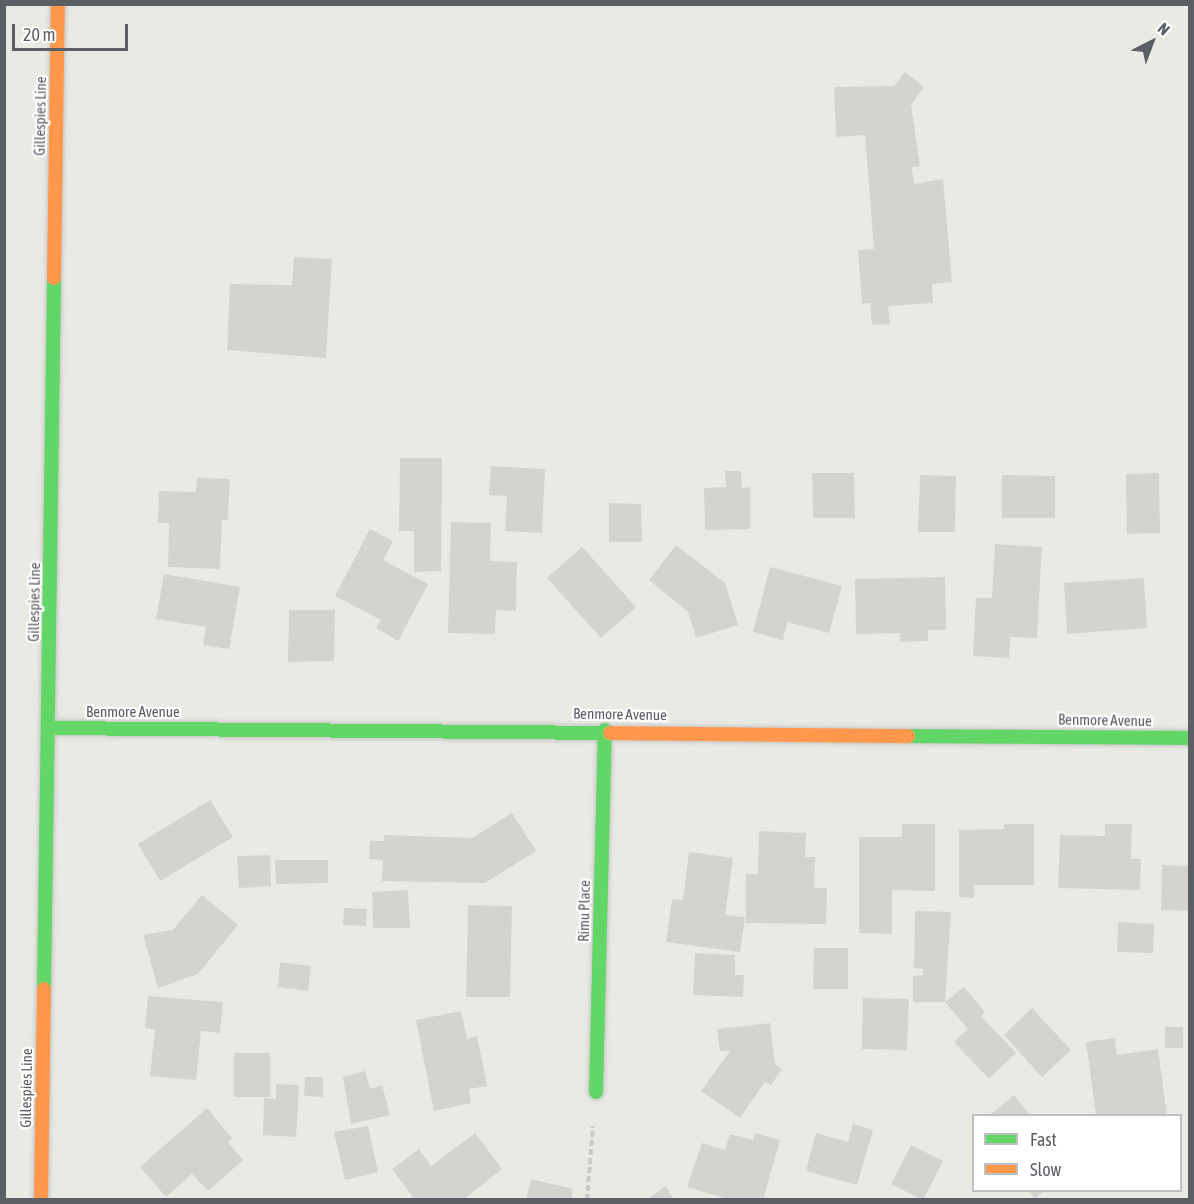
<!DOCTYPE html>
<style>
body{margin:0}
#map{position:relative;width:1194px;height:1204px;overflow:hidden;background:#eaeae5;font-family:"Asap Condensed",sans-serif}
div>[style]{position:absolute}
[style*='--x']{left:calc(var(--x)*1px);top:calc(var(--y)*1px);width:calc(var(--w)*1px);rotate:calc(var(--a)*1deg)}
.building>*{inset:0;background:#d4d3d0}
.path>*{height:4px;margin-top:-2px;transform-origin:0;background:repeating-linear-gradient(90deg,#c7cbc9 0 6px,transparent 0 9px)}
.roads{filter:drop-shadow(0 0 2px #c6c7c5) drop-shadow(0 0 2px #c6c7c5)}
.fast>*{height:14px;margin:-7px;padding:0 7px;transform-origin:7px;border-radius:7px;background:#63d668}
.slow>*{height:14px;margin:-7px;padding:0 7px;transform-origin:7px;border-radius:7px;background:#ff974d}
span{translate:-50% -50%;white-space:nowrap;text-align:center;line-height:1.15;-webkit-text-stroke:4.5px #fff;paint-order:stroke}
.street-label{font-size:15px;color:#5b5e63}
.frame{position:absolute;inset:0;border:6px solid #5b5e63;pointer-events:none}
.legend{position:absolute;left:972px;top:1114px;width:210px;height:78px;box-sizing:border-box;background:#fff;border:2px solid #bdbfc1;margin:0;padding:8px 10px;list-style:none;font-size:18px;color:#5b5e63}
.legend li{display:flex;align-items:center;gap:12px;height:30px}
.legend b{width:30px;border:2px solid #bdbfc1}
.north{position:absolute;left:1122px;top:12px;width:60px;height:60px;-webkit-text-stroke:4px #fff;paint-order:stroke;rotate:42deg;font-size:16px;font-weight:700;line-height:24px;text-align:center;color:#5b5e63}
.north::after{content:'';display:block;margin:auto;width:21px;height:27px;background:#5b5e63;clip-path:polygon(50% 0,100% 100%,50% 72%,0 100%)}
.scale{position:absolute;left:12px;top:24px;width:116px;height:27px;box-sizing:border-box;border:3px solid #5b5e63;border-top:0;padding-left:8px;font-size:18px;line-height:21px;white-space:nowrap;color:#5b5e63;-webkit-text-stroke:4px #fff;paint-order:stroke}
</style>
<div id="map">
<div class="building">
<div style="clip-path:polygon(905px 72px,924px 87px,911px 105px,920px 166px,912px 167px,914px 184px,943px 179px,952px 282px,932px 284px,933px 303px,888px 306px,890px 324px,872px 325px,870px 303px,862px 304px,858px 250px,874px 249px,865px 135px,836px 137px,834px 87px,894px 86px)"></div>
<div style="clip-path:polygon(294px 257px,332px 259px,326px 358px,227px 350px,230px 284px,292px 285px)"></div>
<div style="clip-path:polygon(400px 458px,442px 458px,441px 571px,414px 572px,414px 531px,399px 531px)"></div>
<div style="clip-path:polygon(491px 466px,545px 469px,542px 533px,505px 531px,507px 496px,489px 495px)"></div>
<div style="clip-path:polygon(725px 471px,741px 471px,742px 488px,750px 487px,750px 529px,705px 530px,704px 488px,726px 487px)"></div>
<div style="clip-path:polygon(812px 473px,854px 473px,855px 518px,813px 518px)"></div>
<div style="clip-path:polygon(1159px 473px,1160px 533px,1127px 534px,1126px 474px)"></div>
<div style="clip-path:polygon(920px 475px,956px 476px,955px 532px,918px 532px)"></div>
<div style="clip-path:polygon(1002px 475px,1055px 476px,1055px 518px,1002px 518px)"></div>
<div style="clip-path:polygon(197px 478px,230px 479px,228px 520px,222px 520px,220px 569px,168px 567px,169px 523px,158px 523px,159px 491px,196px 492px)"></div>
<div style="clip-path:polygon(609px 503px,641px 504px,642px 542px,609px 542px)"></div>
<div style="clip-path:polygon(451px 522px,491px 523px,490px 561px,517px 562px,516px 611px,496px 610px,495px 634px,448px 633px)"></div>
<div style="clip-path:polygon(370px 529px,393px 541px,383px 560px,428px 584px,398px 641px,376px 628px,381px 620px,335px 596px)"></div>
<div style="clip-path:polygon(995px 544px,1042px 547px,1037px 638px,1010px 637px,1009px 658px,973px 656px,976px 598px,992px 598px)"></div>
<div style="clip-path:polygon(676px 545px,725px 583px,738px 625px,696px 638px,688px 612px,649px 580px)"></div>
<div style="clip-path:polygon(582px 547px,636px 607px,601px 638px,547px 578px)"></div>
<div style="clip-path:polygon(770px 567px,842px 586px,829px 633px,787px 622px,783px 640px,753px 632px)"></div>
<div style="clip-path:polygon(164px 574px,240px 587px,229px 649px,203px 645px,206px 627px,156px 619px)"></div>
<div style="clip-path:polygon(945px 577px,946px 630px,928px 630px,928px 641px,900px 642px,900px 633px,856px 634px,855px 579px)"></div>
<div style="clip-path:polygon(1144px 578px,1147px 628px,1067px 634px,1064px 583px)"></div>
<div style="clip-path:polygon(289px 610px,335px 610px,334px 661px,288px 662px)"></div>
<div style="clip-path:polygon(210px 800px,233px 837px,160px 881px,138px 844px)"></div>
<div style="clip-path:polygon(512px 813px,536px 851px,485px 883px,382px 881px,383px 860px,369px 859px,370px 841px,384px 841px,384px 835px,472px 838px)"></div>
<div style="clip-path:polygon(902px 824px,935px 824px,935px 891px,892px 890px,892px 934px,859px 933px,859px 837px,902px 837px)"></div>
<div style="clip-path:polygon(1004px 824px,1034px 824px,1034px 885px,974px 885px,974px 898px,959px 897px,959px 830px,1004px 829px)"></div>
<div style="clip-path:polygon(1105px 824px,1132px 824px,1131px 859px,1141px 859px,1140px 890px,1058px 888px,1060px 835px,1105px 836px)"></div>
<div style="clip-path:polygon(759px 831px,806px 833px,805px 857px,815px 857px,814px 888px,827px 888px,826px 924px,746px 923px,746px 874px,758px 874px)"></div>
<div style="clip-path:polygon(689px 852px,733px 858px,725px 915px,745px 917px,740px 952px,666px 942px,672px 899px,683px 900px)"></div>
<div style="clip-path:polygon(270px 855px,271px 886px,239px 888px,237px 856px)"></div>
<div style="clip-path:polygon(275px 860px,328px 860px,328px 883px,276px 884px)"></div>
<div style="clip-path:polygon(1162px 865px,1190px 866px,1190px 911px,1161px 910px)"></div>
<div style="clip-path:polygon(408px 890px,410px 928px,373px 928px,372px 892px)"></div>
<div style="clip-path:polygon(202px 895px,238px 925px,198px 974px,158px 988px,143px 935px,173px 930px)"></div>
<div style="clip-path:polygon(468px 905px,512px 906px,510px 997px,466px 997px)"></div>
<div style="clip-path:polygon(344px 908px,367px 909px,366px 926px,343px 925px)"></div>
<div style="clip-path:polygon(915px 911px,951px 912px,945px 1002px,913px 1002px,913px 976px,923px 975px,923px 969px,914px 968px)"></div>
<div style="clip-path:polygon(1118px 922px,1154px 924px,1153px 953px,1117px 952px)"></div>
<div style="clip-path:polygon(814px 948px,848px 948px,848px 989px,813px 989px)"></div>
<div style="clip-path:polygon(695px 953px,735px 955px,735px 975px,744px 975px,743px 997px,693px 995px)"></div>
<div style="clip-path:polygon(280px 962px,311px 966px,308px 991px,278px 987px)"></div>
<div style="clip-path:polygon(964px 987px,985px 1012px,981px 1016px,1016px 1053px,989px 1079px,954px 1042px,968px 1029px,945px 1002px)"></div>
<div style="clip-path:polygon(148px 996px,223px 1002px,220px 1033px,201px 1031px,196px 1080px,150px 1076px,155px 1030px,145px 1028px)"></div>
<div style="clip-path:polygon(863px 998px,909px 999px,907px 1050px,862px 1049px)"></div>
<div style="clip-path:polygon(1032px 1008px,1071px 1050px,1042px 1077px,1004px 1035px)"></div>
<div style="clip-path:polygon(461px 1011px,467px 1039px,477px 1036px,487px 1086px,469px 1089px,471px 1103px,434px 1111px,416px 1020px)"></div>
<div style="clip-path:polygon(770px 1023px,775px 1064px,782px 1069px,771px 1085px,765px 1082px,740px 1118px,701px 1091px,730px 1051px,720px 1051px,717px 1029px)"></div>
<div style="clip-path:polygon(1165px 1027px,1183px 1027px,1183px 1048px,1165px 1048px)"></div>
<div style="clip-path:polygon(1115px 1038px,1117px 1055px,1158px 1049px,1167px 1116px,1096px 1114px,1086px 1042px)"></div>
<div style="clip-path:polygon(234px 1053px,270px 1053px,270px 1097px,234px 1097px)"></div>
<div style="clip-path:polygon(365px 1071px,370px 1089px,382px 1085px,390px 1115px,351px 1124px,343px 1077px)"></div>
<div style="clip-path:polygon(305px 1077px,323px 1077px,323px 1097px,304px 1096px)"></div>
<div style="clip-path:polygon(276px 1084px,299px 1085px,296px 1137px,263px 1135px,264px 1098px,276px 1099px)"></div>
<div style="clip-path:polygon(1014px 1095px,1031px 1116px,989px 1116px)"></div>
<div style="clip-path:polygon(207px 1108px,232px 1138px,228px 1142px,243px 1160px,208px 1191px,192px 1174px,166px 1197px,140px 1167px)"></div>
<div style="clip-path:polygon(853px 1124px,873px 1130px,857px 1185px,806px 1171px,816px 1133px,848px 1142px)"></div>
<div style="clip-path:polygon(368px 1126px,378px 1172px,345px 1180px,334px 1132px)"></div>
<div style="clip-path:polygon(475px 1133px,502px 1169px,463px 1200px,415px 1200px,392px 1169px,419px 1149px,431px 1166px)"></div>
<div style="clip-path:polygon(755px 1133px,780px 1140px,763px 1200px,731px 1200px,687px 1187px,702px 1143px,725px 1150px,730px 1134px,753px 1140px)"></div>
<div style="clip-path:polygon(911px 1145px,943px 1161px,923px 1200px,891px 1184px)"></div>
<div style="clip-path:polygon(531px 1179px,573px 1189px,571px 1200px,526px 1200px)"></div>
<div style="clip-path:polygon(666px 1186px,674px 1200px,646px 1200px)"></div>
<div style="clip-path:polygon(1028px 1190px,1045px 1190px,1035px 1199px)"></div>
</div>
<div class="path">
<div style="--x:587;--y:1200;--w:74;--a:-85.4"></div>
</div>
<div class="roads">
<div class="fast">
<div style="--x:49;--y:728;--w:561;--a:0.51"></div>
<div style="--x:908;--y:736;--w:282;--a:0.4"></div>
<div style="--x:44;--y:989;--w:711;--a:-89.19"></div>
<div style="--x:596;--y:1092;--w:362;--a:-88.6"></div>
</div>
<div class="slow">
<div style="--x:54;--y:278;--w:274;--a:-89.2"></div>
<div style="--x:610;--y:733;--w:298;--a:0.6"></div>
<div style="--x:41;--y:1200;--w:211;--a:-89.2"></div>
</div>
</div>
<div class="street-label">
<span style="left:40px;top:116px;rotate:-89deg">Gillespies Line</span>
<span style="left:34px;top:602px;rotate:-89deg">Gillespies Line</span>
<span style="left:133px;top:712px">Benmore Avenue</span>
<span style="left:620px;top:714px;rotate:1deg">Benmore Avenue</span>
<span style="left:1105px;top:720px;rotate:1deg">Benmore Avenue</span>
<span style="left:584px;top:911px;rotate:-89deg">Rimu Place</span>
<span style="left:26px;top:1088px;rotate:-89deg">Gillespies Line</span>
</div>
<div class="frame"></div>
<ul class="legend">
<li><b style="height:8px;background:#63d668"></b>Fast</li>
<li><b style="height:8px;background:#ff974d"></b>Slow</li>
</ul>
<div class="north">N</div>
<div class="scale">20 m</div>
</div>
